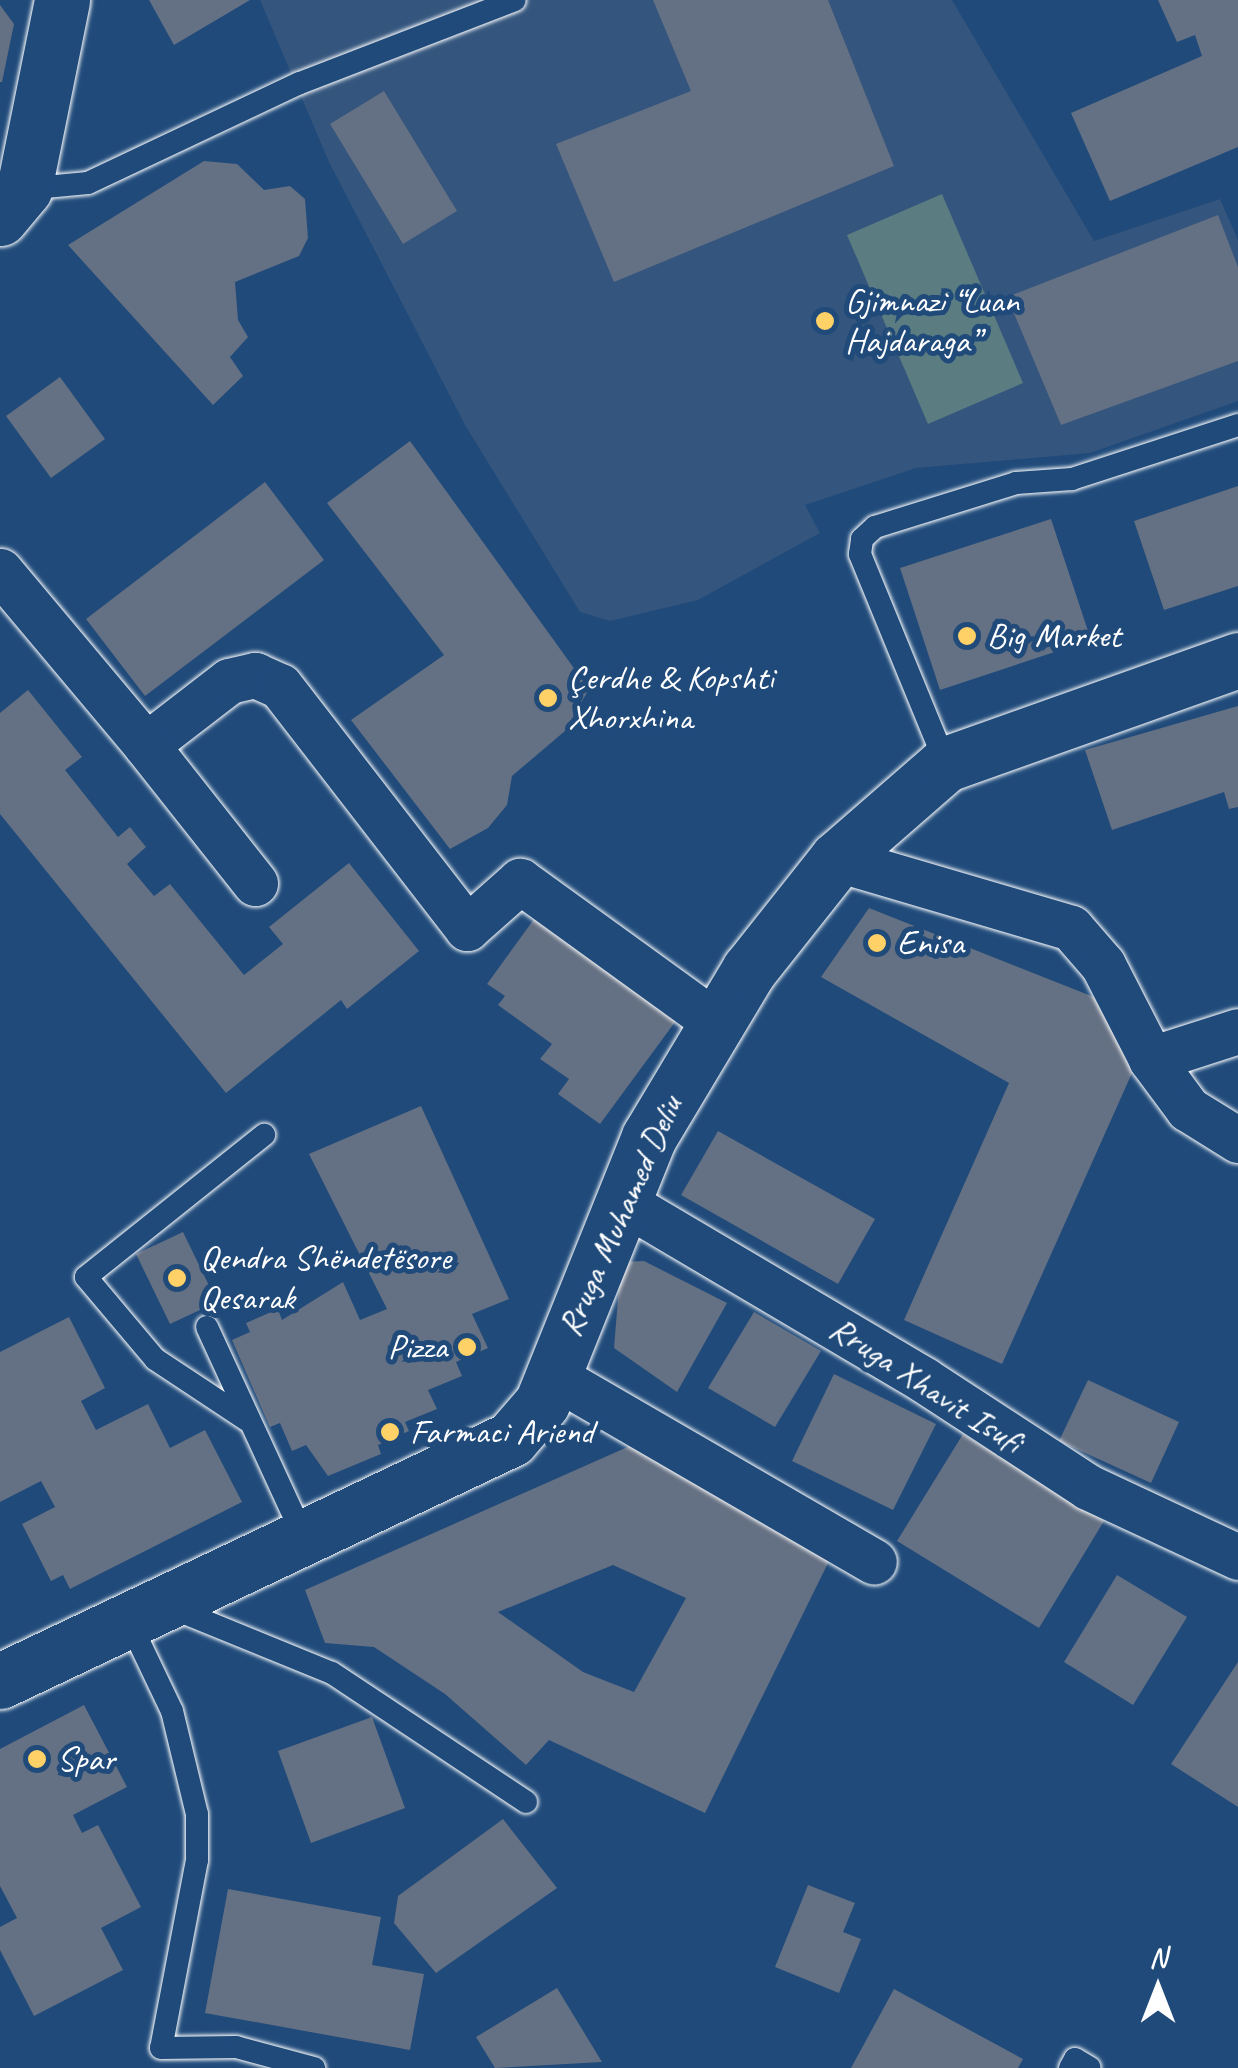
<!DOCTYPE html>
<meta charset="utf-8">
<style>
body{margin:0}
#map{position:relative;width:1238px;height:2068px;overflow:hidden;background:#1f4a7a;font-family:Caveat,sans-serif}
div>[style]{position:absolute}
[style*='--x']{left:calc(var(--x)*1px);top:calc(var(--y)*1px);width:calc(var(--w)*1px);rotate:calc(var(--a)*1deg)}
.built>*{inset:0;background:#34557d}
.green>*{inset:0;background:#5b7c81}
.building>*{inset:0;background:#647083}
.roads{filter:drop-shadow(0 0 2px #fff) drop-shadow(0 0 2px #fff)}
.service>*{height:22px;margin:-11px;padding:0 11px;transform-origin:11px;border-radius:11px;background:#1f4a7a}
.minor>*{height:45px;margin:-22.5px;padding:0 22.5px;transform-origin:22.5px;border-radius:22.5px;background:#1f4a7a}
.tertiary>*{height:55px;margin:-27.5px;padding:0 27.5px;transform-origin:27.5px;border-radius:27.5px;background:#1f4a7a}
.dots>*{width:28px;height:28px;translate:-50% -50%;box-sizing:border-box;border:5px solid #1f4a7a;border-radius:50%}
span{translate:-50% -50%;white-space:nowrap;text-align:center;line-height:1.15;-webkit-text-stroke:10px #1f4a7a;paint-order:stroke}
.poi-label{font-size:35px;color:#fff}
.left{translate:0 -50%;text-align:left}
.right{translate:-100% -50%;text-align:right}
.street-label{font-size:35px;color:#fff}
.north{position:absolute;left:1108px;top:1938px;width:100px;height:100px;-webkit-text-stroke:8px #1f4a7a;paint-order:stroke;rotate:0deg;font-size:28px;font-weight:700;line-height:40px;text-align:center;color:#fff}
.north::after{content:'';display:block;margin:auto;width:35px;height:45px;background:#fff;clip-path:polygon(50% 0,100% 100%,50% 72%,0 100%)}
</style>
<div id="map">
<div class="built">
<div style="clip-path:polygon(952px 0,1094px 241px,1220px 199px,1238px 240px,1238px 401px,1090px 453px,916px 468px,805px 505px,820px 533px,698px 600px,610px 621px,580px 612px,465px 425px,329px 162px,260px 0)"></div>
</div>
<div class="green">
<div style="clip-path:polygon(942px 194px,1023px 383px,928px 424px,847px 235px)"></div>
</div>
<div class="building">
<div style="clip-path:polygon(149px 0,250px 0,174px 45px)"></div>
<div style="clip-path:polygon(653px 0,828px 0,894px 166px,614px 282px,556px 144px,691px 91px)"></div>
<div style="clip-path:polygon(1158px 0,1238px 0,1238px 147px,1110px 201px,1071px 113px,1202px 56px,1195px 35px,1177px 42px)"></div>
<div style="clip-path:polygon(0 5px,14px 24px,2px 82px,0 82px)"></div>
<div style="clip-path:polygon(384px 91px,457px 211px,403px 244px,330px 124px)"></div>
<div style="clip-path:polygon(204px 161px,237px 164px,264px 190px,290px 186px,305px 199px,308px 238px,299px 256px,235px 282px,238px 320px,248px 337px,230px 357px,243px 376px,213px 405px,68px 245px)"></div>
<div style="clip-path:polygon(1218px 215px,1238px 267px,1238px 361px,1061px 425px,1007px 297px)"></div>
<div style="clip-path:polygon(60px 377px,105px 439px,51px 478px,6px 416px)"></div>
<div style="clip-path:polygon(410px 441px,589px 689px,565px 731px,512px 776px,507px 805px,488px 828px,450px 849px,351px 720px,444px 655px,327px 503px)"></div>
<div style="clip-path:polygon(265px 482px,324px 560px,145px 696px,86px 619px)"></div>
<div style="clip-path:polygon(1238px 486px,1238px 586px,1164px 610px,1134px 521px)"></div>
<div style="clip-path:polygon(1051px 519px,1091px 640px,940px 690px,900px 568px)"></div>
<div style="clip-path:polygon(28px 690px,82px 757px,65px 770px,118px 837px,130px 827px,146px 847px,127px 864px,154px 896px,170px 884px,244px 975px,283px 944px,269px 927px,349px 863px,419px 951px,347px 1009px,341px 1000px,226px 1093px,0 814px,0 713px)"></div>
<div style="clip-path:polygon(1238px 706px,1238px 807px,1229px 809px,1224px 792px,1112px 830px,1085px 750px)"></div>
<div style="clip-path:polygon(869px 908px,1099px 999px,1132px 1073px,1002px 1364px,904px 1320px,1009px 1083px,821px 977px)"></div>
<div style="clip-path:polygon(537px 915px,678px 1018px,600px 1124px,558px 1094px,569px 1079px,540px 1059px,552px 1044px,498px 1005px,505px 996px,487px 984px)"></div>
<div style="clip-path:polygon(421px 1106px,509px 1299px,472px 1314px,488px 1348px,456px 1362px,462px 1376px,428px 1390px,437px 1409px,405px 1422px,409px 1431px,378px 1445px,381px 1454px,328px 1476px,306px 1445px,292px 1451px,280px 1423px,270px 1427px,232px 1340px,250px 1332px,246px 1323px,278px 1309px,282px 1320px,343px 1282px,360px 1320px,387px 1309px,309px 1154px)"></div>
<div style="clip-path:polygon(718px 1131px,875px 1219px,838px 1284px,681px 1195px)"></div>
<div style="clip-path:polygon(183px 1232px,217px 1302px,170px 1324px,136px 1254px)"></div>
<div style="clip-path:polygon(644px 1261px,727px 1303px,677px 1392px,614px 1348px,621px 1262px)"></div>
<div style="clip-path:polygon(754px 1312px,821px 1351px,775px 1427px,708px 1388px)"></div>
<div style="clip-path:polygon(69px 1317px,105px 1388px,81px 1401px,96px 1430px,148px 1404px,170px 1448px,205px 1430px,242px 1502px,70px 1589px,63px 1575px,51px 1581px,22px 1524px,55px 1507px,41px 1481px,0 1502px,0 1352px)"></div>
<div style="clip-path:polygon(834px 1374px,936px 1424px,893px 1510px,792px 1461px)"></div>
<div style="clip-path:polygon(1088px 1380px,1179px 1422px,1151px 1483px,1059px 1441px)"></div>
<div style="clip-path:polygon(963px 1434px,1104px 1521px,1039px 1628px,897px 1541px)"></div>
<div style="clip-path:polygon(evenodd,632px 1445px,829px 1561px,705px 1813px,549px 1740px,526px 1765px,445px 1694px,374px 1647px,325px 1643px,305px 1590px,632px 1445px,613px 1565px,686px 1598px,634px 1692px,583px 1672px,498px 1612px,613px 1565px)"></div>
<div style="clip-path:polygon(1117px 1575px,1187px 1617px,1133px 1705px,1064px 1662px)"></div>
<div style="clip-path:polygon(1238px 1662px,1238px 1807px,1171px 1764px)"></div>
<div style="clip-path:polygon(84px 1705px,127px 1787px,73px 1815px,82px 1833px,98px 1825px,141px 1907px,101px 1928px,123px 1970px,34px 2016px,0 1950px,0 1927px,17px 1918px,0 1886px,0 1749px)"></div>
<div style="clip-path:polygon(372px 1717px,405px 1808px,311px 1843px,278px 1751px)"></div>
<div style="clip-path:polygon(503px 1819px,557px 1888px,436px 1973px,394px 1923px,398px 1896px)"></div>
<div style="clip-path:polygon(808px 1885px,855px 1903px,843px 1932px,861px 1939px,839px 1993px,775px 1967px)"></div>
<div style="clip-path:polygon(228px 1889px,381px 1917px,372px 1965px,424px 1974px,410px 2050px,205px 2013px)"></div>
<div style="clip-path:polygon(557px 1988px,602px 2062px,495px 2068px,476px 2037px)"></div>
<div style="clip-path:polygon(894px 1989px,1023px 2059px,1018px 2068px,851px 2068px)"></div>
</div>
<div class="roads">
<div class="service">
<div style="--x:24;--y:189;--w:64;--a:-5.4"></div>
<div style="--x:88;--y:183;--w:234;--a:-25.3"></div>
<div style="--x:300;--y:83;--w:230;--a:-21.1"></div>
<div style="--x:946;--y:764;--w:227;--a:-112.3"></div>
<div style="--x:860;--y:554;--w:15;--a:-82"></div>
<div style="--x:862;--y:539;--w:18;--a:-43"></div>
<div style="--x:875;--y:527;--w:148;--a:-17.3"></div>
<div style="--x:1016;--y:483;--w:56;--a:-4.1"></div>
<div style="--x:1072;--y:479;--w:175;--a:-18"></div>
<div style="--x:207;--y:1327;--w:230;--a:65.3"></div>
<div style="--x:247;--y:1420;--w:110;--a:-146.5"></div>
<div style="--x:155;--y:1359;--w:107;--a:-130.1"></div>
<div style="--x:86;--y:1277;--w:228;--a:-38.6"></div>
<div style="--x:170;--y:1607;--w:175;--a:22.2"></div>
<div style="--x:332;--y:1673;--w:233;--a:33.6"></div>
<div style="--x:129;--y:1621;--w:100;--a:64.5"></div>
<div style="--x:172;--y:1711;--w:106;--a:76.4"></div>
<div style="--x:197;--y:1814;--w:46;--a:90"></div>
<div style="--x:197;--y:1860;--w:191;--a:100.8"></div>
<div style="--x:161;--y:2048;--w:75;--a:-0.8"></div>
<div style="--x:236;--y:2047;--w:81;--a:15.1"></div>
<div style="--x:1070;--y:2068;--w:10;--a:-61"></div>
<div style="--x:1075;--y:2059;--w:17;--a:31"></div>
</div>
<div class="minor">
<div style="--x:0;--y:571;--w:227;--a:50"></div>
<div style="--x:146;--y:745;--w:105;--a:-37.6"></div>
<div style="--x:229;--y:681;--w:27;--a:-13"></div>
<div style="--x:255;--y:675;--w:27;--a:24"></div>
<div style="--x:280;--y:686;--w:306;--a:52.3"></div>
<div style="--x:467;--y:928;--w:71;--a:-41.6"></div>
<div style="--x:520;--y:881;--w:242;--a:35.9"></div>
<div style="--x:146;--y:745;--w:176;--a:51.7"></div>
<div style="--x:837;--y:859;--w:244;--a:16.4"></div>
<div style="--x:1071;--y:928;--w:49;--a:49.1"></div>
<div style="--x:1103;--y:965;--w:106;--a:62.9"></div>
<div style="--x:1151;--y:1059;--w:62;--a:53.5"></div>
<div style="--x:1188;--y:1109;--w:59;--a:31.8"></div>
<div style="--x:1151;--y:1059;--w:91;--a:-17.8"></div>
<div style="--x:620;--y:1200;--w:353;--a:30.6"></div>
<div style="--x:924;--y:1380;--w:196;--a:33.1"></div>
<div style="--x:1088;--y:1487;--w:166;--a:25"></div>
<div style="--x:552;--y:1375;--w:372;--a:30.1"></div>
</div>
<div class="tertiary">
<div style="--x:0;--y:218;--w:38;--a:-50"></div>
<div style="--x:24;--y:189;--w:193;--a:-78.6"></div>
<div style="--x:0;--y:1681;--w:565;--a:-25.34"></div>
<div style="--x:511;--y:1439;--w:48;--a:-49.3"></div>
<div style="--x:542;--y:1403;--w:287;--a:-68.1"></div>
<div style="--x:649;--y:1137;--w:195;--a:-59.1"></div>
<div style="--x:749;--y:970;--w:142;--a:-51.6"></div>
<div style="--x:837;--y:859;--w:145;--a:-41.1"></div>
<div style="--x:946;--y:764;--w:310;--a:-19.6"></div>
</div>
</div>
<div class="dots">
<div style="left:825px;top:321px;background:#ffd166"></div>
<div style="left:967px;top:636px;background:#ffd166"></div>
<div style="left:548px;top:698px;background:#ffd166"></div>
<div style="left:877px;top:943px;background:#ffd166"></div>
<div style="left:177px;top:1278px;background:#ffd166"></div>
<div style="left:467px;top:1347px;background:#ffd166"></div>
<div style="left:390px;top:1432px;background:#ffd166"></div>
<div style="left:37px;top:1759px;background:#ffd166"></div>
</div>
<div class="poi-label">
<span class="left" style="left:845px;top:321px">Gjimnazi “Luan<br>Hajdaraga”</span>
<span class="left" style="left:987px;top:636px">Big Market</span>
<span class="left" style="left:568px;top:698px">Çerdhe &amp; Kopshti<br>Xhorxhina</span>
<span class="left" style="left:897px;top:943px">Enisa</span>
<span class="left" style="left:200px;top:1278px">Qendra Shëndetësore<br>Qesarak</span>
<span class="right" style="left:447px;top:1347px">Pizza</span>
<span class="left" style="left:410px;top:1432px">Farmaci Ariend</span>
<span class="left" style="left:57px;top:1759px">Spar</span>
</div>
<div class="street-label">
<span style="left:620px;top:1216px;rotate:-66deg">Rruga Muhamed Deliu</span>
<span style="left:926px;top:1385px;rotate:33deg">Rruga Xhavit Isufi</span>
</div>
<div class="north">N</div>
</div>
